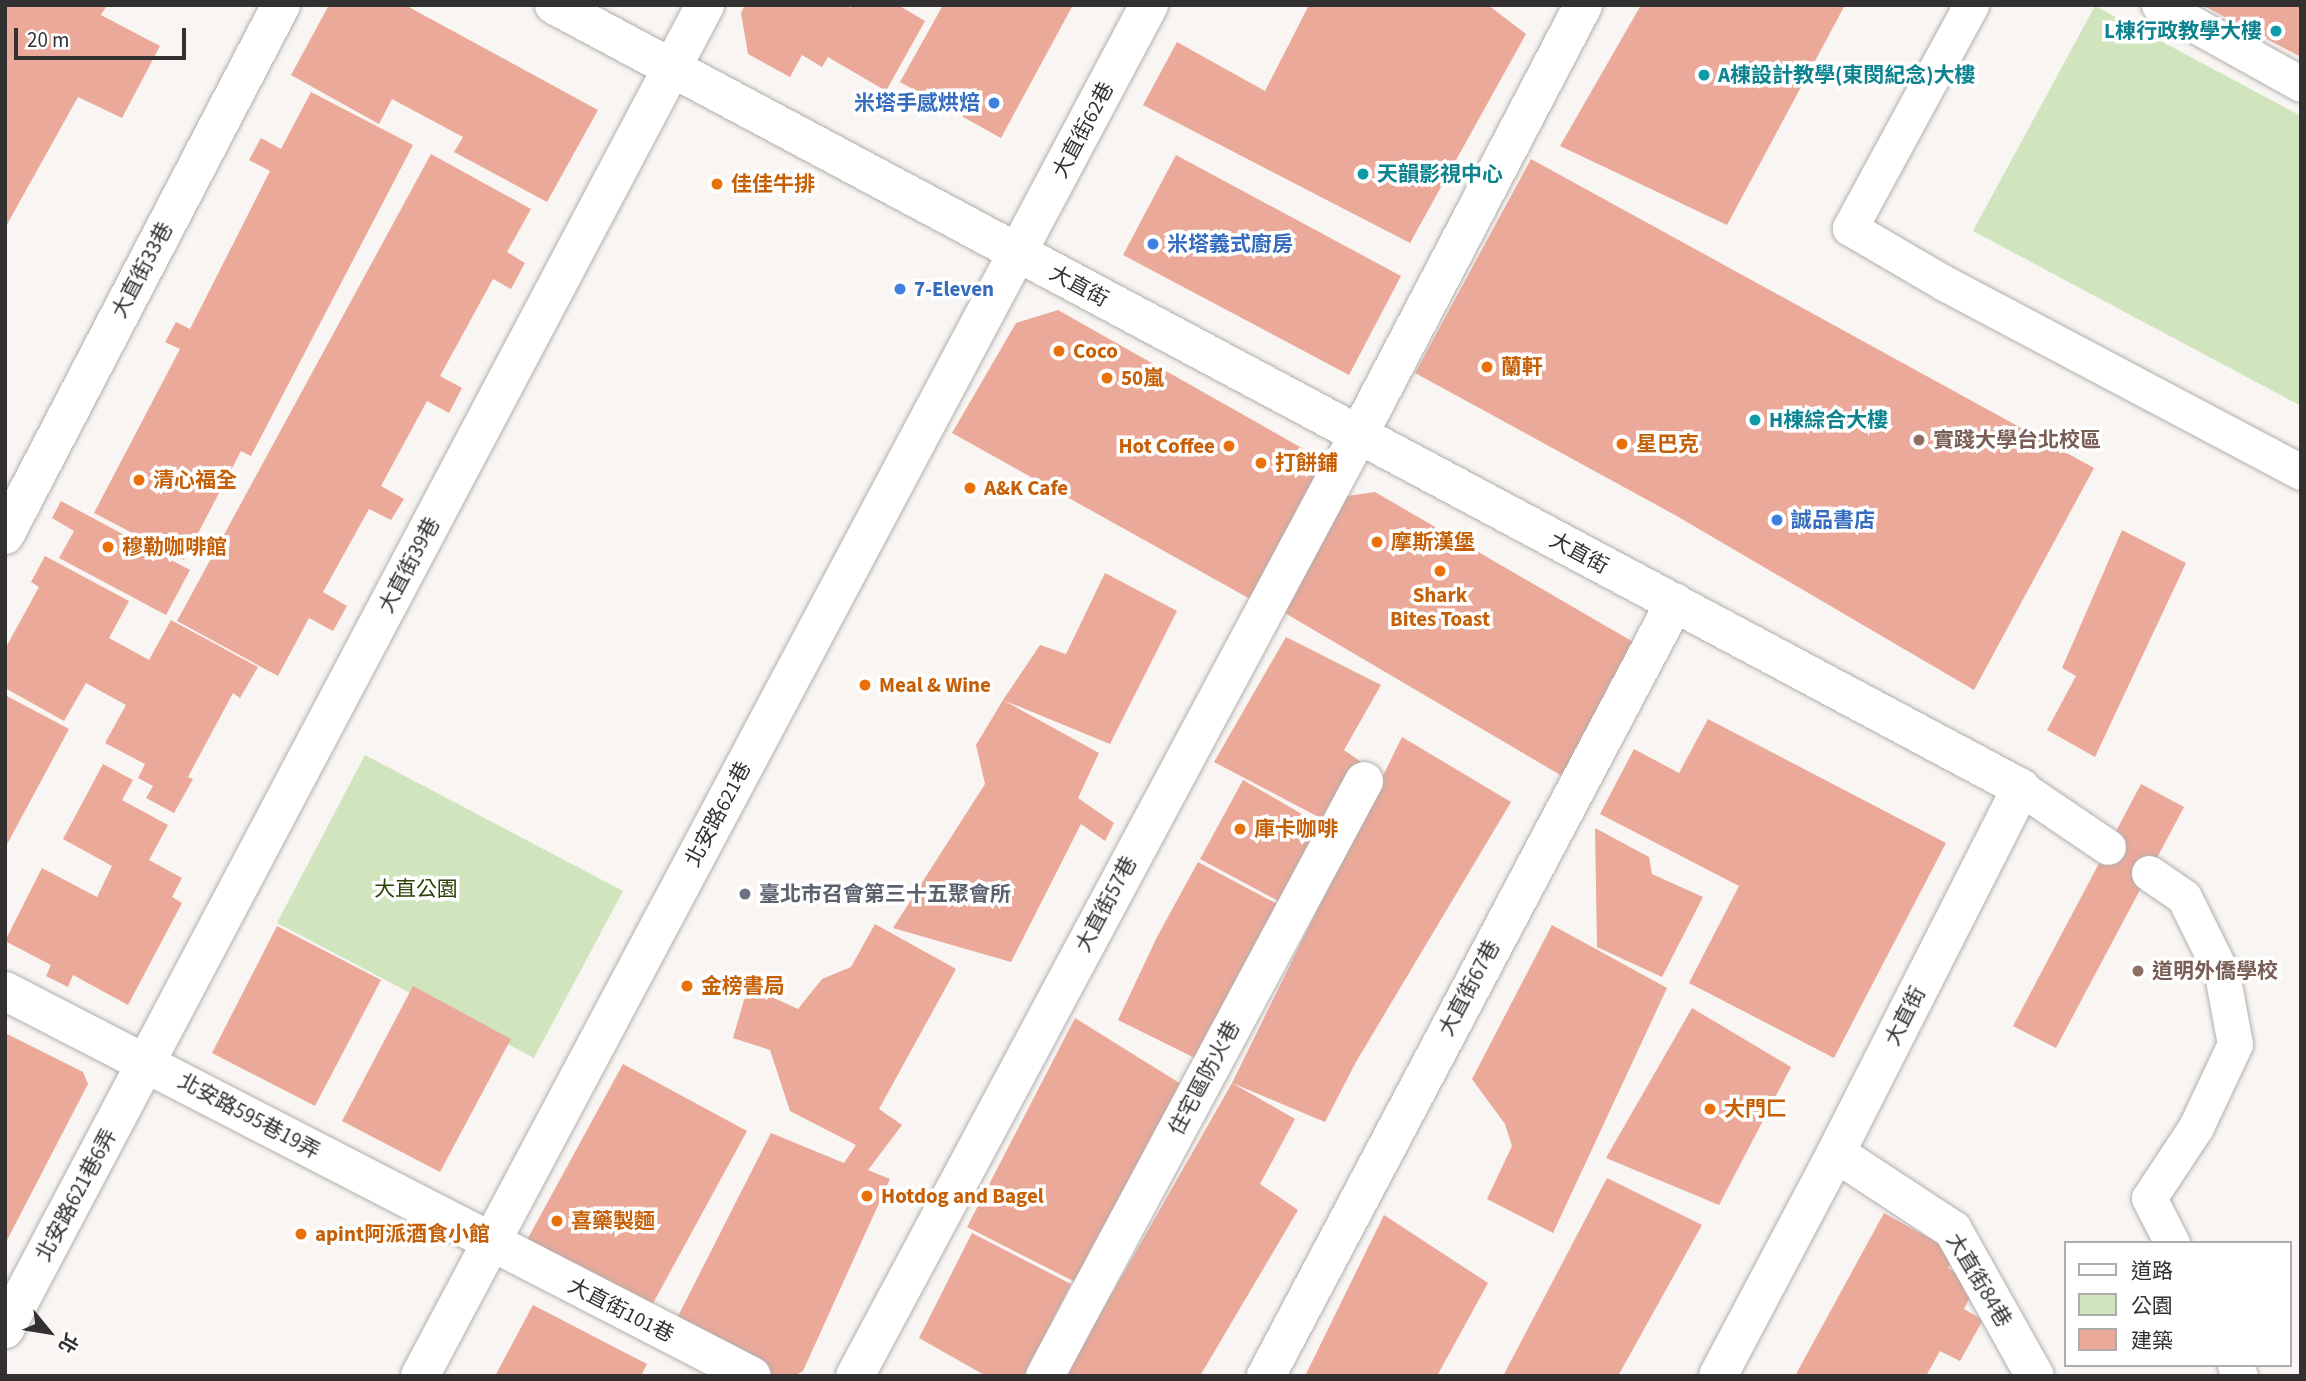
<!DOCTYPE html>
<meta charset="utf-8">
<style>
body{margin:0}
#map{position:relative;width:2306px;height:1381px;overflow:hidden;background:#f8f5f2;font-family:"Source Sans 3","Noto Sans TC",sans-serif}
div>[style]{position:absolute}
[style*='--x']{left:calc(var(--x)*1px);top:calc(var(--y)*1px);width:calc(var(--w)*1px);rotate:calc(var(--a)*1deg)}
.green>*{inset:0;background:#d0e4bd}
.building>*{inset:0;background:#eba99a}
.roads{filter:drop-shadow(0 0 2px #b2afac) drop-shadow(0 0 2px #b2afac)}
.service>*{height:35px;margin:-17.5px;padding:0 17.5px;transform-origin:17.5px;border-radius:17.5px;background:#fff}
.minor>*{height:38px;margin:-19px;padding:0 19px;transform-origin:19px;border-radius:19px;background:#fff}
.dots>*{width:19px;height:19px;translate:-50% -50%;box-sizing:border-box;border:4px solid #fff;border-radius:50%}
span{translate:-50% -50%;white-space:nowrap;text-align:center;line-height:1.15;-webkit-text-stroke:7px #fff;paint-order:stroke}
.culture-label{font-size:21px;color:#0d838f;font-weight:700}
.right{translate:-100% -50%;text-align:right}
.left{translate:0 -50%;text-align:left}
.shop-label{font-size:21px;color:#366cbe;font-weight:700}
.street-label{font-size:21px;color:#323030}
.food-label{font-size:21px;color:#c56008;font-weight:700}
.education-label{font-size:21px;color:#785e54;font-weight:700}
.park-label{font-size:21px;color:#2a4204}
.worship-label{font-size:21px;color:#5b616d;font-weight:700}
.frame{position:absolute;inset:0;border:7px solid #323030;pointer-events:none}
.legend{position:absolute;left:2064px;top:1241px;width:228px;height:126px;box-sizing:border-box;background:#fff;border:2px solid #adacac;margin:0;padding:9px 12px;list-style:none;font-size:21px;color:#323030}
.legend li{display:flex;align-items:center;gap:14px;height:35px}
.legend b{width:35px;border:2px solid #adacac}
.north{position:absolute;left:14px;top:1297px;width:70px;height:70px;-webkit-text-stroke:5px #fff;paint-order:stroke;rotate:120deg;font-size:19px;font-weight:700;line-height:28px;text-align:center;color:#323030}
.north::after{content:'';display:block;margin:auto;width:24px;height:32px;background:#323030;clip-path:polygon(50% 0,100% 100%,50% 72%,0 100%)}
.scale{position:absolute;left:14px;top:28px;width:172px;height:32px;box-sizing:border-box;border:4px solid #323030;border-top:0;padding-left:9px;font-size:21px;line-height:24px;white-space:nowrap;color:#323030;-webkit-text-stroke:5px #fff;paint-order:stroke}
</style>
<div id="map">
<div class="green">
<div style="clip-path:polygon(2095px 6px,2301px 116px,2301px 406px,1973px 231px)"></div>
<div style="clip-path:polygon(365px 755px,623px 891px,534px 1058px,277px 923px)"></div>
</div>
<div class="building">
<div style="clip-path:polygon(5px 5px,107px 5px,101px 15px,160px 46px,122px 118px,78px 97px,5px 228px)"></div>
<div style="clip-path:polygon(329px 5px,405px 5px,598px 110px,547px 202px,454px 152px,463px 137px,392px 99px,379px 124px,291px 75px)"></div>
<div style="clip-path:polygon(745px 5px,845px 5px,851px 8px,853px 5px,898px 5px,925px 21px,886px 91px,828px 57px,822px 67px,802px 55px,790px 77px,748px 54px,741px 13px)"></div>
<div style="clip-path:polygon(943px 5px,1073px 5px,1001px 138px,900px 82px)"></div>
<div style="clip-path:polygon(1309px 5px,1488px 5px,1526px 34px,1410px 243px,1143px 105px,1177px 42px,1265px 91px)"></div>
<div style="clip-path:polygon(1641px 5px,1845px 5px,1727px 225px,1560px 146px)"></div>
<div style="clip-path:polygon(2202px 5px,2301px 5px,2301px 57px)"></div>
<div style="clip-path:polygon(311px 92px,413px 145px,251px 456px,241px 451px,184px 560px,94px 513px,180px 349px,165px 342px,176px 322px,190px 329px,270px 171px,249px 160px,261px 138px,281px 149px)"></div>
<div style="clip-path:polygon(431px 154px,531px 209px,507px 252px,525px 263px,511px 289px,493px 279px,440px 376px,462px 388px,449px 413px,427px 401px,381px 486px,404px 499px,391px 520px,369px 509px,323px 592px,347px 606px,333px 631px,309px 618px,278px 676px,177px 621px)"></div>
<div style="clip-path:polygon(1176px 155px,1401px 276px,1349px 375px,1123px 255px)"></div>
<div style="clip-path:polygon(1531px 159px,2094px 468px,1974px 690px,1675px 515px,1415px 373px)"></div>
<div style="clip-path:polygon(1058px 310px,1309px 452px,1320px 480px,1252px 600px,952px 433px,1016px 323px)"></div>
<div style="clip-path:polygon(1375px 492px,1635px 643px,1562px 776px,1273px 606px,1333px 498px)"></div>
<div style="clip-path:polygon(61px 501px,190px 570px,166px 615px,59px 558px,74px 531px,52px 518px)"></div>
<div style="clip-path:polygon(2122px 530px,2186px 563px,2095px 757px,2047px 730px,2076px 676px,2062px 668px)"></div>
<div style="clip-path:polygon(45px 556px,129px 601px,109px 638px,149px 660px,171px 620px,258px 667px,240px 698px,233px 693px,188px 777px,193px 779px,174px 813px,146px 798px,153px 786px,138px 778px,145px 764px,105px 743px,126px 705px,86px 683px,64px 721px,5px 688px,5px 649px,39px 587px,31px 582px)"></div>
<div style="clip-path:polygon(1105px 573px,1177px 611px,1110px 744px,1003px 700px,1099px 753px,1078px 798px,1114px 823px,1105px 841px,1081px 824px,1011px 962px,893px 928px,985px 784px,976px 745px,1003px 700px,1040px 645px,1066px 654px)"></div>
<div style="clip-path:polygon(1286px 637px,1381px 685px,1344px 750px,1364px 764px,1328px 822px,1214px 762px)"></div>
<div style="clip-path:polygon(5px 695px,69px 729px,5px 848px)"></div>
<div style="clip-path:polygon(1708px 719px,1946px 843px,1834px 1058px,1689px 983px,1739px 886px,1600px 814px,1634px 749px,1679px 773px)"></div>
<div style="clip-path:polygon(1402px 737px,1511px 802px,1356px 1062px,1325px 1122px,1232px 1083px)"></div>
<div style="clip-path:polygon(103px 764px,133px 780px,122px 800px,168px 825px,149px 860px,182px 878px,172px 897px,182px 903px,128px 1005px,73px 975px,68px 987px,46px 976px,51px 965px,5px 941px,42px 868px,97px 897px,112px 866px,63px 839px)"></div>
<div style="clip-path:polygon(1243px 780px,1326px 828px,1282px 903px,1200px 859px)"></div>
<div style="clip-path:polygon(2141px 784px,2184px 807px,2056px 1048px,2013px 1026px)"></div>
<div style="clip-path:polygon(1595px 828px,1649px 857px,1652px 874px,1703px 897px,1662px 977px,1597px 947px)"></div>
<div style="clip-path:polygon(1198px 862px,1283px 907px,1199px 1060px,1118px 1020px,1157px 937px)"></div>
<div style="clip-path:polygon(875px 924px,956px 969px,879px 1109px,902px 1125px,868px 1170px,890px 1179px,803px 1371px,794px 1376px,760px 1376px,672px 1328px,771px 1133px,844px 1163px,856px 1145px,790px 1111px,770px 1050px,733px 1038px,748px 986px,798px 1009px,822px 979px,851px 967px)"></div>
<div style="clip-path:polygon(1552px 925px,1667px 988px,1553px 1233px,1487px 1199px,1512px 1146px,1505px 1124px,1472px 1079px)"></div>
<div style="clip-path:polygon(277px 926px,381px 980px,315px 1106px,212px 1053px)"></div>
<div style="clip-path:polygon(413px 986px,511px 1039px,440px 1172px,342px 1121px)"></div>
<div style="clip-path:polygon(1692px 1008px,1791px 1067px,1719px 1205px,1606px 1158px)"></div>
<div style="clip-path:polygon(1075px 1018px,1181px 1084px,1077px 1283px,967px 1227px)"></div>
<div style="clip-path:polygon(5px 1033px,83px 1072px,88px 1084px,5px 1244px)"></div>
<div style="clip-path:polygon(623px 1064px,747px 1131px,651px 1307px,527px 1240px)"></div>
<div style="clip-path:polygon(1232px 1083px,1295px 1119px,1260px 1184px,1298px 1210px,1200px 1376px,1065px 1376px)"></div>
<div style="clip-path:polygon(1607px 1178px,1702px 1225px,1618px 1376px,1503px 1376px)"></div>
<div style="clip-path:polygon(1884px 1213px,1956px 1253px,1948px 1268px,1977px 1284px,1964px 1309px,1983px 1320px,1960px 1361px,1940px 1351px,1926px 1376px,1795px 1376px)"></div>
<div style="clip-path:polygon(1384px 1215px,1488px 1283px,1437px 1376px,1305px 1376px)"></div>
<div style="clip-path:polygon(972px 1233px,1071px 1284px,1024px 1376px,986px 1376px,919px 1338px)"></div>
<div style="clip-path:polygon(533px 1305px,647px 1364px,641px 1376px,495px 1376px)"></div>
</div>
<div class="roads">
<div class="service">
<div style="--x:1971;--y:5;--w:254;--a:118.5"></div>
<div style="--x:1850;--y:228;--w:109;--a:30.3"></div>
<div style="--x:1944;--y:283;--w:404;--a:27.9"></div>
<div style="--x:2159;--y:5;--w:162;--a:29.1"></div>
<div style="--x:2021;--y:788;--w:105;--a:34.1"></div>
<div style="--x:2149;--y:873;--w:42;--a:34.4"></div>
<div style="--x:2184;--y:897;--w:86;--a:63.7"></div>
<div style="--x:2222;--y:974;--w:71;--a:79.5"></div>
<div style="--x:2235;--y:1044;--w:92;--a:115.2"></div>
<div style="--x:2196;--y:1127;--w:85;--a:123.5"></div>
<div style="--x:2149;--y:1198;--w:51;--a:62.9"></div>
<div style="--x:2235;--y:1365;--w:12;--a:66"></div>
</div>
<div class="minor">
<div style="--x:554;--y:5;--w:1663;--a:28.09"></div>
<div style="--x:2021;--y:788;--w:409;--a:116.9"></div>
<div style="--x:1836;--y:1153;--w:252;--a:117.9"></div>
<div style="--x:5;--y:535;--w:598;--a:-62.49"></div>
<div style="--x:5;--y:991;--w:840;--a:27.27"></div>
<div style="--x:1836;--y:1153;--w:140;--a:33.3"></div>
<div style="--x:1953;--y:1230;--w:167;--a:60.7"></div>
<div style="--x:5;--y:1329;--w:1498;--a:-62.13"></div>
<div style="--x:420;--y:1376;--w:1553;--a:-62"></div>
<div style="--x:855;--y:1376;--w:1068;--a:-61.85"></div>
<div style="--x:1359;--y:434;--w:484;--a:-62.4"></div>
<div style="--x:1045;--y:1376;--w:675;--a:-61.8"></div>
<div style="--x:1266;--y:1376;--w:875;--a:-62.15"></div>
</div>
</div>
<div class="dots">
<div style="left:2276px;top:31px;background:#0f9aa8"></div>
<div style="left:1704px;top:75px;background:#0f9aa8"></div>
<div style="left:994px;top:103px;background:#3f7fe0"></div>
<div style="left:1363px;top:174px;background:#0f9aa8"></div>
<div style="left:717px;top:184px;background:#e8710a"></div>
<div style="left:1153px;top:244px;background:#3f7fe0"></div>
<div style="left:900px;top:289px;background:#3f7fe0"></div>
<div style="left:1059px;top:351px;background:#e8710a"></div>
<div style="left:1487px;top:367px;background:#e8710a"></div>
<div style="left:1107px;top:378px;background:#e8710a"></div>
<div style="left:1755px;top:420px;background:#0f9aa8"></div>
<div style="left:1919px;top:440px;background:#8d6e63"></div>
<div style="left:1622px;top:444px;background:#e8710a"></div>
<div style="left:1229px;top:446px;background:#e8710a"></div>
<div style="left:1261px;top:463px;background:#e8710a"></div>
<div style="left:139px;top:480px;background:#e8710a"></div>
<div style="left:970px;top:488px;background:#e8710a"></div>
<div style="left:1777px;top:520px;background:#3f7fe0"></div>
<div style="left:1377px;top:542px;background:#e8710a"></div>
<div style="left:108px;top:547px;background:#e8710a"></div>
<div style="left:1440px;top:571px;background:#e8710a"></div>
<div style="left:865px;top:685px;background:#e8710a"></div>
<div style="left:1240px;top:829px;background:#e8710a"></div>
<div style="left:745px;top:894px;background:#6b7280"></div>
<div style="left:2138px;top:971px;background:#8d6e63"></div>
<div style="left:687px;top:986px;background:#e8710a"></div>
<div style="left:1710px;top:1109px;background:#e8710a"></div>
<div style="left:867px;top:1196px;background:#e8710a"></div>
<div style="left:557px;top:1221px;background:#e8710a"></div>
<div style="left:301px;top:1234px;background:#e8710a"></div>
</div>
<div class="culture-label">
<span class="right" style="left:2262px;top:31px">L棟行政教學大樓</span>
<span class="left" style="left:1718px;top:75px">A棟設計教學(東閔紀念)大樓</span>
<span class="left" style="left:1377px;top:174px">天韻影視中心</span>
<span class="left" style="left:1769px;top:420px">H棟綜合大樓</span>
</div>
<div class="shop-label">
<span class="right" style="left:980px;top:103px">米塔手感烘焙</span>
<span class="left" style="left:1167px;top:244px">米塔義式廚房</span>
<span class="left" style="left:914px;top:289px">7-Eleven</span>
<span class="left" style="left:1791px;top:520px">誠品書店</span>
</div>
<div class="street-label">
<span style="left:1083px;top:130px;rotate:-62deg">大直街62巷</span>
<span style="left:142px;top:270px;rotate:-62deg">大直街33巷</span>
<span style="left:1079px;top:286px;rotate:28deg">大直街</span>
<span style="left:1579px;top:553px;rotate:28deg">大直街</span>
<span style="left:409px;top:565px;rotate:-62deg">大直街39巷</span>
<span style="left:718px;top:814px;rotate:-62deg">北安路621巷</span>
<span style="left:1106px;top:904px;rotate:-62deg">大直街57巷</span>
<span style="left:1469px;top:988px;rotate:-62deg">大直街67巷</span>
<span style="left:1905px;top:1016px;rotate:-63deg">大直街</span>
<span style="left:1204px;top:1078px;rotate:-62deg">住宅區防火巷</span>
<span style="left:249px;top:1116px;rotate:28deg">北安路595巷19弄</span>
<span style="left:76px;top:1195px;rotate:-62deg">北安路621巷6弄</span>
<span style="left:1979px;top:1280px;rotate:59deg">大直街84巷</span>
<span style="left:621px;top:1310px;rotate:27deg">大直街101巷</span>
</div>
<div class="food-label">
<span class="left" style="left:731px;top:184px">佳佳牛排</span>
<span class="left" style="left:1073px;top:351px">Coco</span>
<span class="left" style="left:1501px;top:367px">蘭軒</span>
<span class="left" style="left:1121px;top:378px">50嵐</span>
<span class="left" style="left:1636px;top:444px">星巴克</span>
<span class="right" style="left:1215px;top:446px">Hot Coffee</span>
<span class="left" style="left:1275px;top:463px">打餅鋪</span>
<span class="left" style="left:153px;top:480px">清心福全</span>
<span class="left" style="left:984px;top:488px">A&amp;K Cafe</span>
<span class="left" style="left:1391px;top:542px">摩斯漢堡</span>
<span class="left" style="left:122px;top:547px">穆勒咖啡館</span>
<span style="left:1440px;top:607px">Shark<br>Bites Toast</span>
<span class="left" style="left:879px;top:685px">Meal &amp; Wine</span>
<span class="left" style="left:1254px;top:829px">庫卡咖啡</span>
<span class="left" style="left:701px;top:986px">金榜書局</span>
<span class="left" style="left:1724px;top:1109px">大門匚</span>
<span class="left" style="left:881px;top:1196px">Hotdog and Bagel</span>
<span class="left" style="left:571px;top:1221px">喜藥製麵</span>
<span class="left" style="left:315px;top:1234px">apint阿派酒食小館</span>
</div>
<div class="education-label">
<span class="left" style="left:1933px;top:440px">實踐大學台北校區</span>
<span class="left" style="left:2152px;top:971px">道明外僑學校</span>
</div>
<div class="park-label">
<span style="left:416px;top:889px">大直公園</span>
</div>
<div class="worship-label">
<span class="left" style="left:759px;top:894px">臺北市召會第三十五聚會所</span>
</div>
<div class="frame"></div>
<ul class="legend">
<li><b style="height:9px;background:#fff"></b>道路</li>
<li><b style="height:19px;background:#d0e4bd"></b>公園</li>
<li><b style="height:19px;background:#eba99a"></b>建築</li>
</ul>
<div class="north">北</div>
<div class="scale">20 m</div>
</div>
